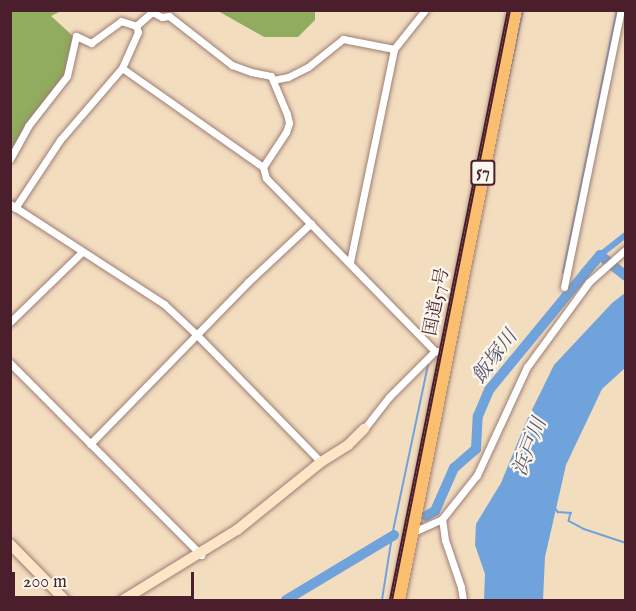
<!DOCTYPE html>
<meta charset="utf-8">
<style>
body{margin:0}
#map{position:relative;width:636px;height:611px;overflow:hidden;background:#f3ddbf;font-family:"IM FELL English","Noto Serif JP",serif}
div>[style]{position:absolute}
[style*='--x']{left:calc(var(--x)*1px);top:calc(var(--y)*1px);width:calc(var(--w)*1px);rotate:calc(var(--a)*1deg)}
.forest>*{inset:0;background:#91ac5e}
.water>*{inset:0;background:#70a3dc}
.stream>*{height:1.5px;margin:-0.75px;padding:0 0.75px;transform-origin:0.75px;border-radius:0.75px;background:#70a3dc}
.canal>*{height:6px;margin:-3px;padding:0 3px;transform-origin:3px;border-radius:3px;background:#70a3dc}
.river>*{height:10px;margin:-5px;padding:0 5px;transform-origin:5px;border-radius:5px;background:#70a3dc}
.roads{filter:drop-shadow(0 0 2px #9e7e75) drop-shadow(0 0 2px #9e7e75)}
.street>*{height:7px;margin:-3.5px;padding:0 3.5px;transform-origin:3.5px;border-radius:3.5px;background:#fff}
.secondary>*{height:10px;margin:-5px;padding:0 5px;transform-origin:5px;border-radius:5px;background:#fde5c5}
.highway>*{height:14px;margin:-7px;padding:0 7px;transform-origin:7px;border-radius:7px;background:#fabe6e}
.rail>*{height:4px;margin-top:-2px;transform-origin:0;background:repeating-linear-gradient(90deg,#fbf7ec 0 4.5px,#4a1f2b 0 9px);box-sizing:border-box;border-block:2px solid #4a1f2b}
span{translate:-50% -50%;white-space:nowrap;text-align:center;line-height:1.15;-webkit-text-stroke:4.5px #fbf7ec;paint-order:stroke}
.shield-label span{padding:2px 4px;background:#fbf7ec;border:2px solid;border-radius:4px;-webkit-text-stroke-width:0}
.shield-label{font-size:16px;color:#4a1f2b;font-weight:700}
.street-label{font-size:18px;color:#4a1f2b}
.water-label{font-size:20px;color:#595472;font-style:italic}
.frame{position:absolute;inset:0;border:12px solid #4a1f2b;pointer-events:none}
.scale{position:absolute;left:12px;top:572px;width:182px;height:27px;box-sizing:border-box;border:3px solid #4a1f2b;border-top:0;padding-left:8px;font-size:18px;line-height:21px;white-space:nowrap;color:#4a1f2b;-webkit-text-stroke:4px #fbf7ec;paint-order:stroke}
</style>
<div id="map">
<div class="forest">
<div style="clip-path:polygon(11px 11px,61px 11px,51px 16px,74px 37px,65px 76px,11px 154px)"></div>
<div style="clip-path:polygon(218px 11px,315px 11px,315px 20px,298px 37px,264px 37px)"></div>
</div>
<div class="water">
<div style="clip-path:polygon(625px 293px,625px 368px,602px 389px,566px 465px,545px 557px,543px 600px,484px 600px,485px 574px,475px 545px,476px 524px,501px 483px,526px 422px,554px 365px,612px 303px)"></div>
</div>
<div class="stream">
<div style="--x:500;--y:118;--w:110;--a:-78"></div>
<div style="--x:563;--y:273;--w:268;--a:-78.4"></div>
<div style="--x:556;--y:509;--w:4;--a:56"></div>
<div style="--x:558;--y:512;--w:13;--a:4"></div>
<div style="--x:571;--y:513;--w:8;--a:104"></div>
<div style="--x:569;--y:521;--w:17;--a:28"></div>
<div style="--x:584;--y:529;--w:44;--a:18.4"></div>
<div style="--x:382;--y:600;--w:65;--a:-81.1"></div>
<div style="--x:392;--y:536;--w:175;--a:-78.1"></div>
</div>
<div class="canal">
<div style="--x:600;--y:255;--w:33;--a:-38"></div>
</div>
<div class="river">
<div style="--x:426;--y:516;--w:10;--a:-29"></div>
<div style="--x:435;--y:511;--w:47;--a:-66.2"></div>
<div style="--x:454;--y:468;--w:29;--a:-41"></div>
<div style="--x:476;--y:449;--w:33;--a:-87"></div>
<div style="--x:478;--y:416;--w:28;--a:-67"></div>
<div style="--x:489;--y:390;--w:151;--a:-50.6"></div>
<div style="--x:585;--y:273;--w:23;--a:-50"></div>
<div style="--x:600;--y:255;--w:33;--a:39"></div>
<div style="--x:286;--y:600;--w:126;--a:-31"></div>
</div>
<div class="roads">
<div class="street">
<div style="--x:136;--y:26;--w:21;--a:-41"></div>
<div style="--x:152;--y:12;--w:11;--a:27"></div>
<div style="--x:162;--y:17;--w:7;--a:-8"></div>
<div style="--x:169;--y:16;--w:80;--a:37.9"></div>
<div style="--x:232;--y:65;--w:20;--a:20"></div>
<div style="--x:251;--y:72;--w:20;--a:11"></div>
<div style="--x:271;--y:76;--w:41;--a:67.2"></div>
<div style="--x:287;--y:114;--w:9;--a:77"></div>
<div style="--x:289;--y:123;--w:9;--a:108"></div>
<div style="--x:286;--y:132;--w:42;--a:123.3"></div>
<div style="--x:122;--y:68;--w:172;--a:35.1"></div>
<div style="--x:263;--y:167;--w:11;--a:75"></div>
<div style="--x:266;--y:178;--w:242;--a:45.7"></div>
<div style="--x:435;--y:351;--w:12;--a:5"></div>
<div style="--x:273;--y:80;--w:15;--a:-11"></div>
<div style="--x:288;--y:77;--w:22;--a:-27"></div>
<div style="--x:308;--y:67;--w:45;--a:-38.7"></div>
<div style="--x:343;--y:39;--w:52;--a:11.1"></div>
<div style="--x:10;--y:159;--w:38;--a:-61"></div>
<div style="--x:28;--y:126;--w:63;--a:-52"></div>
<div style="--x:67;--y:76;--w:41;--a:-77.3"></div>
<div style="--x:76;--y:36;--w:17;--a:25"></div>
<div style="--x:91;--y:43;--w:37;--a:-36"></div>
<div style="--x:121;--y:21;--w:16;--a:18"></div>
<div style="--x:10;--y:204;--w:184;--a:33"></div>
<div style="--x:164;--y:304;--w:45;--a:43.2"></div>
<div style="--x:197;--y:335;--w:177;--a:45.7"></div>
<div style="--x:15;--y:208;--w:82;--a:-56.5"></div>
<div style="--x:60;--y:140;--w:95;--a:-49.3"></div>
<div style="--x:122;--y:68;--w:39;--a:-66"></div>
<div style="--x:138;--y:32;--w:6;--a:-108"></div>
<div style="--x:350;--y:262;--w:217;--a:-78.3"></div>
<div style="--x:394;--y:49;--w:50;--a:-51.5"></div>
<div style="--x:564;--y:287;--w:283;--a:-78.4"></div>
<div style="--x:10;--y:322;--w:99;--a:-44.2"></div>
<div style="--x:10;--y:363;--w:271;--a:45.1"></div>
<div style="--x:364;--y:429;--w:41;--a:-52"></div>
<div style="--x:389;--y:397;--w:65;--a:-45"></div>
<div style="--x:90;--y:444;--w:226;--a:-45.7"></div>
<div style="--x:248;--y:282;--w:86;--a:-43.1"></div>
<div style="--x:411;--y:533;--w:34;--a:-24"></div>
<div style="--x:463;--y:600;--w:13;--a:-99"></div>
<div style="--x:461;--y:587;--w:50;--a:-108.8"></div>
<div style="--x:445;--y:540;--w:21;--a:-98"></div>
<div style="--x:442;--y:519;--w:56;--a:-51.5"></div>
<div style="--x:477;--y:475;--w:119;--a:-65.2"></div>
<div style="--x:527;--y:367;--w:105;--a:-53.9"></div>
<div style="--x:589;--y:282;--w:50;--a:-41.7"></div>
</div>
<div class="secondary">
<div style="--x:10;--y:544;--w:78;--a:45.5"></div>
<div style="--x:123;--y:600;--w:134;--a:-31.6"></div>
<div style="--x:237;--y:530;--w:108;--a:-39"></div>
<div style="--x:321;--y:462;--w:32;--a:-32"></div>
<div style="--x:348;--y:445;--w:23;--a:-45"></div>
</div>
<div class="highway">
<div style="--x:398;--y:600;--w:601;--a:-78.78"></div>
</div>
</div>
<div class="rail">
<div style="--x:391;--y:600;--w:602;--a:-78.69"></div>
</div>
<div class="shield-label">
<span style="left:483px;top:173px">57</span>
</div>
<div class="street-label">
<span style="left:438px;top:302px;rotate:-79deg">国道57号</span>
</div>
<div class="water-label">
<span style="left:495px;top:357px;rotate:-53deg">飯塚川</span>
<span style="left:530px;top:447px;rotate:-69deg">浜戸川</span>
</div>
<div class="frame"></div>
<div class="scale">200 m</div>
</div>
